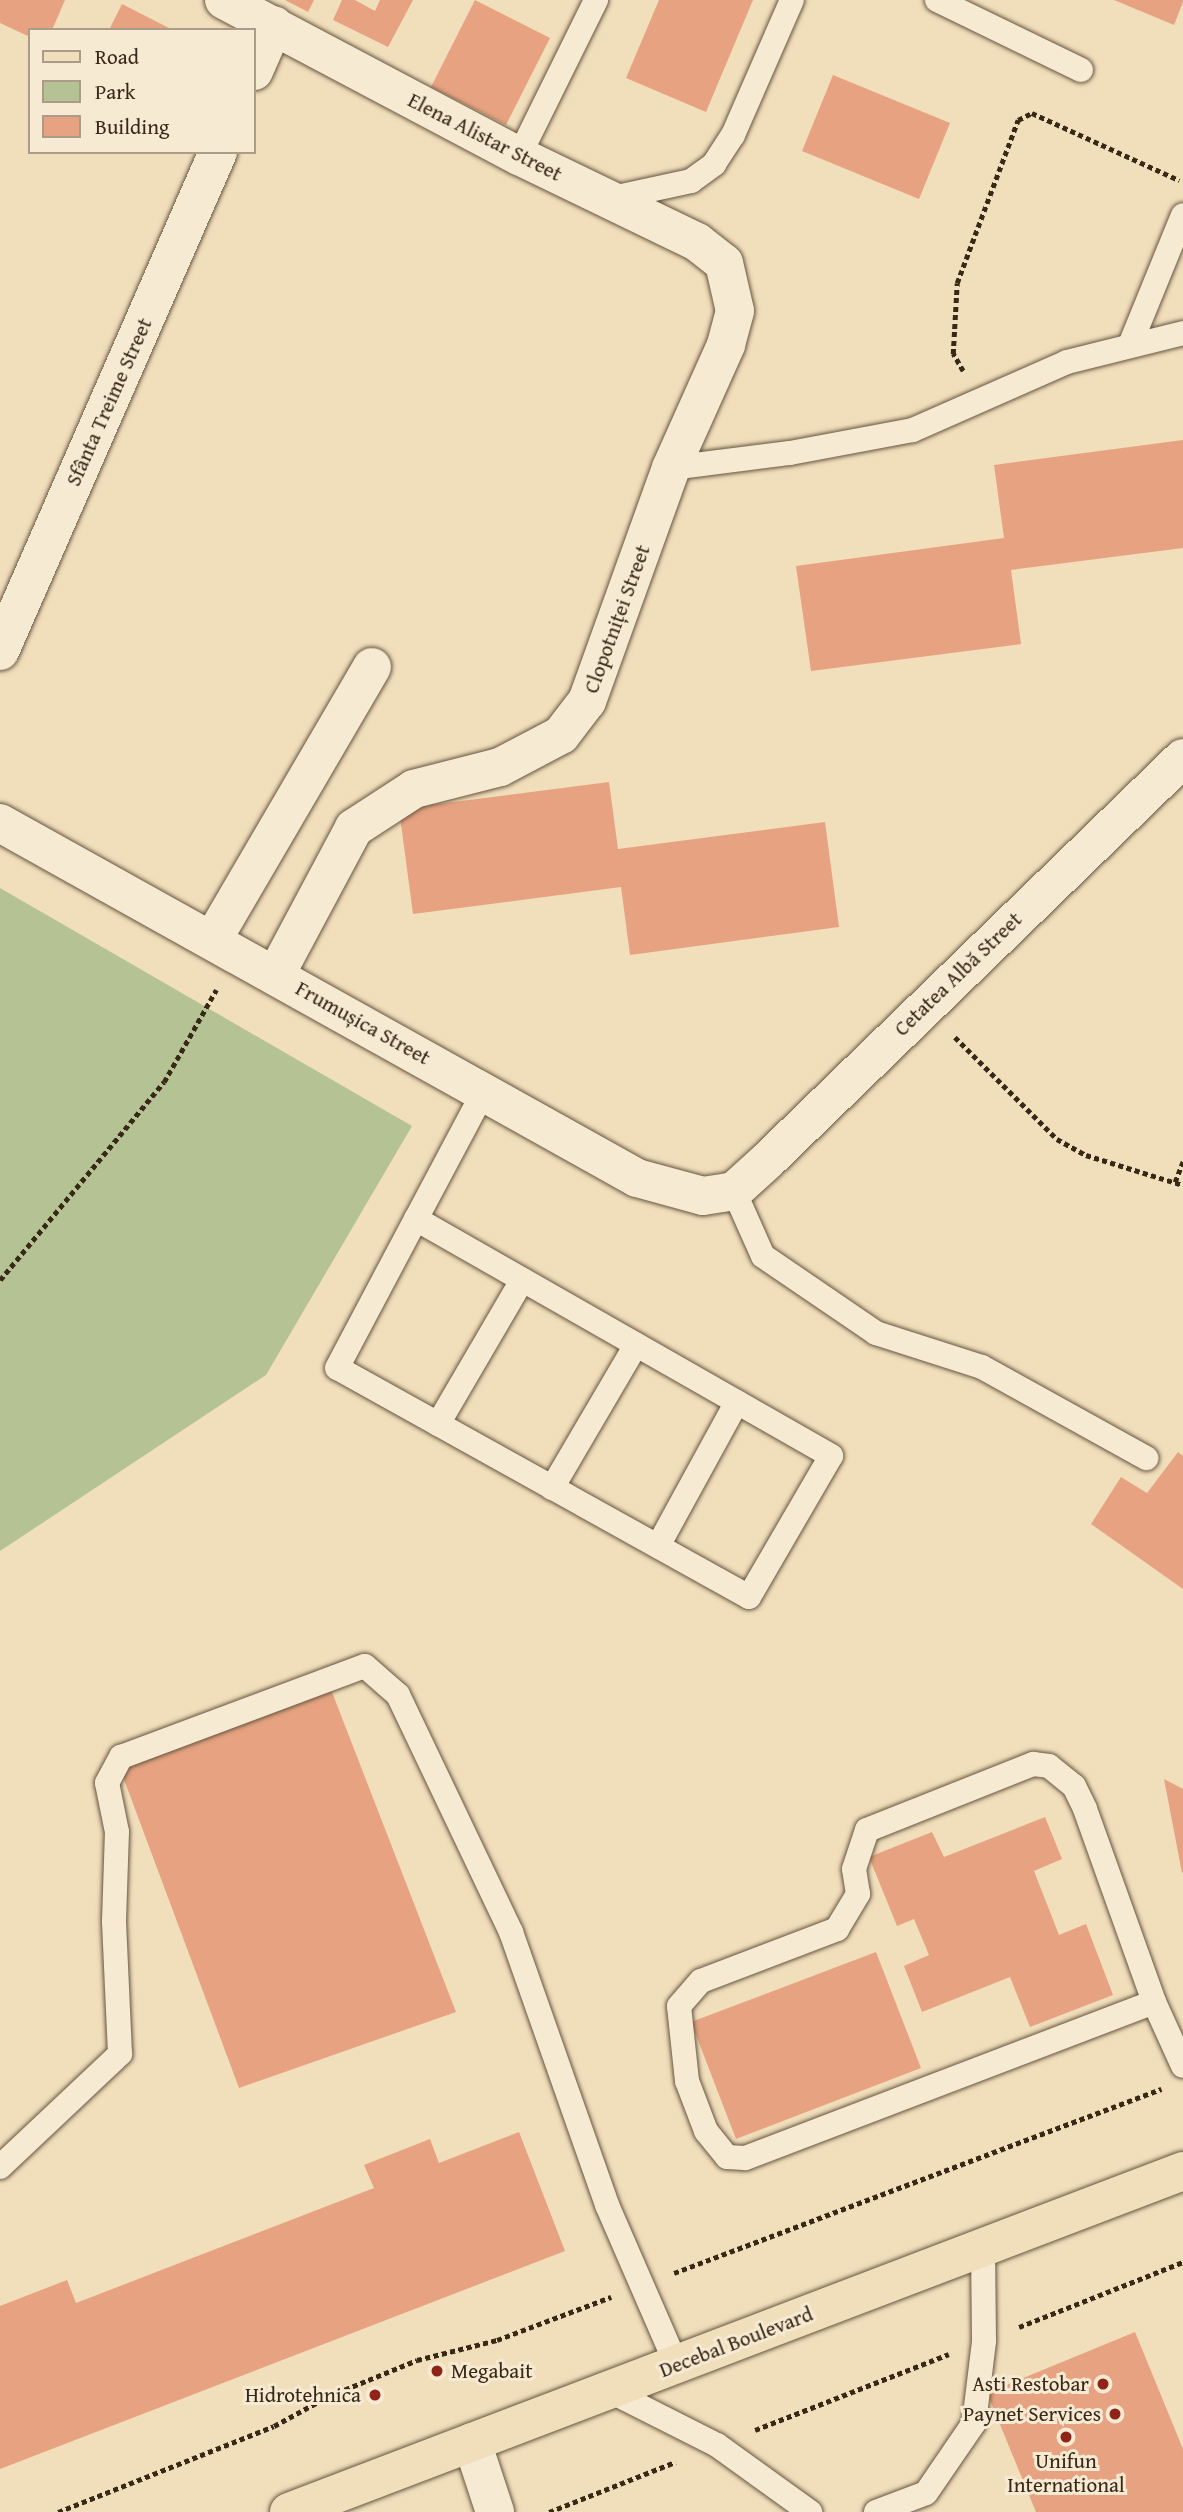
<!DOCTYPE html>
<meta charset="utf-8">
<style>
body{margin:0}
#map{position:relative;width:1183px;height:2512px;overflow:hidden;background:#f1debb;font-family:"Gentium Book Plus",serif}
div>[style]{position:absolute}
[style*='--x']{left:calc(var(--x)*1px);top:calc(var(--y)*1px);width:calc(var(--w)*1px);rotate:calc(var(--a)*1deg)}
.green>*{inset:0;background:#b4c294}
.building>*{inset:0;background:#e7a381}
.path>*{height:4.5px;margin-top:-2.25px;transform-origin:0;background:repeating-linear-gradient(90deg,#382817 0 5px,transparent 0 8.5px)}
.roads{filter:drop-shadow(0 0 2px #665640) drop-shadow(0 0 2px #665640)}
.lane>*{height:24px;margin:-12px;padding:0 12px;transform-origin:12px;border-radius:12px;background:#f6ead3}
.street>*{height:38px;margin:-19px;padding:0 19px;transform-origin:19px;border-radius:19px;background:#f6ead3}
.primary>*{height:38px;margin:-19px;padding:0 19px;transform-origin:19px;border-radius:19px;background:#f1debb}
.dots>*{width:19px;height:19px;translate:-50% -50%;box-sizing:border-box;border:4px solid #f6ead3;border-radius:50%}
span{translate:-50% -50%;white-space:nowrap;text-align:center;line-height:1.15;-webkit-text-stroke:6px #f6ead3;paint-order:stroke}
.street-label{font-size:21px;color:#382817}
.poi-label{font-size:21px;color:#382817}
.left{translate:0 -50%;text-align:left}
.right{translate:-100% -50%;text-align:right}
.legend{position:absolute;left:28px;top:28px;width:228px;height:126px;box-sizing:border-box;background:#f6ead3;border:2px solid #aa9c88;margin:0;padding:9px 12px;list-style:none;font-size:21px;color:#382817}
.legend li{display:flex;align-items:center;gap:14px;height:35px}
.legend b{width:35px;border:2px solid #aa9c88}
</style>
<div id="map">
<div class="green">
<div style="clip-path:polygon(0 888px,412px 1126px,266px 1375px,0 1551px)"></div>
</div>
<div class="building">
<div style="clip-path:polygon(0 0,65px 0,52px 30px,30px 30px,30px 37px,0 23px)"></div>
<div style="clip-path:polygon(285px 0,314px 0,308px 12px)"></div>
<div style="clip-path:polygon(342px 0,355px 0,375px 11px,380px 0,413px 0,388px 47px,333px 20px)"></div>
<div style="clip-path:polygon(475px 0,550px 38px,506px 125px,431px 87px)"></div>
<div style="clip-path:polygon(659px 0,753px 0,706px 112px,626px 78px)"></div>
<div style="clip-path:polygon(1114px 0,1183px 0,1183px 2px,1174px 25px)"></div>
<div style="clip-path:polygon(122px 4px,173px 30px,109px 30px)"></div>
<div style="clip-path:polygon(833px 75px,950px 123px,919px 199px,802px 151px)"></div>
<div style="clip-path:polygon(1183px 440px,1183px 548px,1011px 570px,1021px 644px,811px 671px,796px 566px,1004px 538px,994px 465px)"></div>
<div style="clip-path:polygon(609px 782px,618px 849px,825px 822px,839px 927px,630px 955px,621px 887px,413px 914px,399px 809px)"></div>
<div style="clip-path:polygon(1178px 1452px,1183px 1456px,1183px 1589px,1091px 1524px,1121px 1477px,1147px 1493px)"></div>
<div style="clip-path:polygon(330px 1687px,456px 2012px,239px 2088px,119px 1766px)"></div>
<div style="clip-path:polygon(1164px 1779px,1183px 1789px,1183px 1872px,1182px 1873px)"></div>
<div style="clip-path:polygon(1045px 1817px,1062px 1859px,1034px 1871px,1059px 1935px,1086px 1924px,1113px 1995px,1030px 2027px,1010px 1977px,922px 2012px,904px 1966px,929px 1955px,914px 1919px,897px 1926px,869px 1857px,932px 1832px,944px 1857px)"></div>
<div style="clip-path:polygon(876px 1952px,921px 2068px,736px 2139px,691px 2022px)"></div>
<div style="clip-path:polygon(519px 2132px,565px 2251px,0 2469px,0 2306px,67px 2280px,76px 2303px,374px 2188px,364px 2165px,430px 2139px,439px 2163px)"></div>
<div style="clip-path:polygon(1135px 2332px,1183px 2449px,1183px 2512px,1036px 2512px,987px 2393px)"></div>
</div>
<div class="path">
<div style="--x:963;--y:371;--w:20;--a:-120"></div>
<div style="--x:953;--y:354;--w:71;--a:-86.8"></div>
<div style="--x:957;--y:283;--w:174;--a:-69.5"></div>
<div style="--x:1018;--y:120;--w:16;--a:-27"></div>
<div style="--x:1032;--y:113;--w:162;--a:24.5"></div>
<div style="--x:955;--y:1037;--w:144;--a:45"></div>
<div style="--x:1057;--y:1139;--w:33;--a:29"></div>
<div style="--x:1086;--y:1155;--w:102;--a:17.2"></div>
<div style="--x:1175;--y:1182;--w:22;--a:-69"></div>
<div style="--x:0;--y:1280;--w:257;--a:-50.4"></div>
<div style="--x:164;--y:1082;--w:106;--a:-60.5"></div>
<div style="--x:674;--y:2273;--w:521;--a:-20.7"></div>
<div style="--x:1019;--y:2327;--w:176;--a:-21.6"></div>
<div style="--x:755;--y:2430;--w:208;--a:-21.4"></div>
<div style="--x:58;--y:2512;--w:232;--a:-21.7"></div>
<div style="--x:274;--y:2426;--w:63;--a:-28.6"></div>
<div style="--x:329;--y:2396;--w:95;--a:-22.2"></div>
<div style="--x:417;--y:2360;--w:82;--a:-14"></div>
<div style="--x:497;--y:2340;--w:122;--a:-20.7"></div>
<div style="--x:549;--y:2512;--w:136;--a:-21.6"></div>
</div>
<div class="roads">
<div class="lane">
<div style="--x:937;--y:0;--w:160;--a:25.9"></div>
<div style="--x:519;--y:156;--w:174;--a:-63.7"></div>
<div style="--x:608;--y:199;--w:85;--a:-12.2"></div>
<div style="--x:691;--y:181;--w:29;--a:-36"></div>
<div style="--x:714;--y:164;--w:35;--a:-57"></div>
<div style="--x:733;--y:135;--w:147;--a:-66.4"></div>
<div style="--x:1130;--y:345;--w:140;--a:-67.8"></div>
<div style="--x:671;--y:468;--w:120;--a:-7.2"></div>
<div style="--x:790;--y:453;--w:125;--a:-10.6"></div>
<div style="--x:913;--y:430;--w:168;--a:-23.8"></div>
<div style="--x:1067;--y:362;--w:120;--a:-14"></div>
<div style="--x:734;--y:1191;--w:71;--a:66"></div>
<div style="--x:763;--y:1256;--w:137;--a:34.3"></div>
<div style="--x:876;--y:1333;--w:111;--a:17.8"></div>
<div style="--x:982;--y:1367;--w:188;--a:29"></div>
<div style="--x:416;--y:1219;--w:478;--a:29.7"></div>
<div style="--x:831;--y:1456;--w:163;--a:120.2"></div>
<div style="--x:749;--y:1597;--w:471;--a:-150.9"></div>
<div style="--x:337;--y:1368;--w:169;--a:-62.1"></div>
<div style="--x:416;--y:1219;--w:145;--a:-62"></div>
<div style="--x:438;--y:1424;--w:167;--a:-59.7"></div>
<div style="--x:552;--y:1488;--w:166;--a:-59.6"></div>
<div style="--x:658;--y:1546;--w:164;--a:-61.3"></div>
<div style="--x:1154;--y:2002;--w:438;--a:159.1"></div>
<div style="--x:745;--y:2158;--w:18;--a:-177"></div>
<div style="--x:727;--y:2157;--w:33;--a:-129"></div>
<div style="--x:706;--y:2131;--w:53;--a:-110.8"></div>
<div style="--x:687;--y:2081;--w:75;--a:-96.1"></div>
<div style="--x:679;--y:2006;--w:33;--a:-49"></div>
<div style="--x:701;--y:1981;--w:146;--a:-20.9"></div>
<div style="--x:837;--y:1929;--w:41;--a:-59"></div>
<div style="--x:858;--y:1894;--w:25;--a:-99"></div>
<div style="--x:854;--y:1869;--w:41;--a:-71.6"></div>
<div style="--x:867;--y:1830;--w:179;--a:-21.7"></div>
<div style="--x:1033;--y:1764;--w:16;--a:7"></div>
<div style="--x:1049;--y:1766;--w:32;--a:39"></div>
<div style="--x:1074;--y:1786;--w:25;--a:64"></div>
<div style="--x:1085;--y:1809;--w:205;--a:70.3"></div>
<div style="--x:1154;--y:2002;--w:70;--a:65.6"></div>
<div style="--x:0;--y:2167;--w:165;--a:-43.3"></div>
<div style="--x:120;--y:2054;--w:133;--a:-92.6"></div>
<div style="--x:114;--y:1921;--w:89;--a:-88.1"></div>
<div style="--x:117;--y:1832;--w:50;--a:-101.5"></div>
<div style="--x:107;--y:1783;--w:30;--a:-62"></div>
<div style="--x:121;--y:1757;--w:260;--a:-20.5"></div>
<div style="--x:365;--y:1666;--w:44;--a:41.3"></div>
<div style="--x:398;--y:1695;--w:263;--a:64.5"></div>
<div style="--x:511;--y:1932;--w:289;--a:70.6"></div>
<div style="--x:607;--y:2205;--w:173;--a:66.5"></div>
<div style="--x:610;--y:2391;--w:120;--a:26.8"></div>
<div style="--x:717;--y:2445;--w:115;--a:35.8"></div>
<div style="--x:876;--y:2512;--w:53;--a:-20.8"></div>
<div style="--x:926;--y:2493;--w:85;--a:-55.6"></div>
<div style="--x:974;--y:2423;--w:83;--a:-83"></div>
<div style="--x:984;--y:2341;--w:93;--a:-90.6"></div>
</div>
<div class="street">
<div style="--x:224;--y:0;--w:334;--a:27.9"></div>
<div style="--x:519;--y:156;--w:198;--a:25.8"></div>
<div style="--x:697;--y:242;--w:34;--a:38"></div>
<div style="--x:724;--y:263;--w:49;--a:77.1"></div>
<div style="--x:735;--y:311;--w:35;--a:105"></div>
<div style="--x:726;--y:345;--w:135;--a:114.1"></div>
<div style="--x:671;--y:468;--w:248;--a:109.8"></div>
<div style="--x:587;--y:701;--w:43;--a:127.4"></div>
<div style="--x:561;--y:735;--w:69;--a:152.3"></div>
<div style="--x:500;--y:767;--w:89;--a:165.7"></div>
<div style="--x:414;--y:789;--w:72;--a:147"></div>
<div style="--x:354;--y:828;--w:166;--a:118.1"></div>
<div style="--x:254;--y:71;--w:50;--a:-66.5"></div>
<div style="--x:0;--y:651;--w:545;--a:-66.4"></div>
<div style="--x:0;--y:823;--w:729;--a:29.13"></div>
<div style="--x:637;--y:1178;--w:68;--a:15.3"></div>
<div style="--x:703;--y:1196;--w:31;--a:-9"></div>
<div style="--x:734;--y:1191;--w:45;--a:-42.3"></div>
<div style="--x:767;--y:1161;--w:579;--a:-44.09"></div>
<div style="--x:213;--y:939;--w:315;--a:-59.7"></div>
<div style="--x:472;--y:2442;--w:74;--a:71.8"></div>
</div>
<div class="primary">
<div style="--x:289;--y:2512;--w:957;--a:-20.88"></div>
</div>
</div>
<div class="dots">
<div style="left:437px;top:2371px;background:#8f2418"></div>
<div style="left:1103px;top:2384px;background:#8f2418"></div>
<div style="left:375px;top:2395px;background:#8f2418"></div>
<div style="left:1115px;top:2414px;background:#8f2418"></div>
<div style="left:1066px;top:2437px;background:#8f2418"></div>
</div>
<div class="street-label">
<span style="left:485px;top:137px;rotate:27deg">Elena Alistar Street</span>
<span style="left:109px;top:402px;rotate:-66deg">Sfânta Treime Street</span>
<span style="left:617px;top:619px;rotate:-70deg">Clopotniței Street</span>
<span style="left:958px;top:974px;rotate:-44deg">Cetatea Albă Street</span>
<span style="left:363px;top:1023px;rotate:29deg">Frumușica Street</span>
<span style="left:736px;top:2342px;rotate:-21deg">Decebal Boulevard</span>
</div>
<div class="poi-label">
<span class="left" style="left:451px;top:2371px">Megabait</span>
<span class="right" style="left:1089px;top:2384px">Asti Restobar</span>
<span class="right" style="left:361px;top:2395px">Hidrotehnica</span>
<span class="right" style="left:1101px;top:2414px">Paynet Services</span>
<span style="left:1066px;top:2473px">Unifun<br>International</span>
</div>
<ul class="legend">
<li><b style="height:9px;background:#f1debb"></b>Road</li>
<li><b style="height:19px;background:#b4c294"></b>Park</li>
<li><b style="height:19px;background:#e7a381"></b>Building</li>
</ul>
</div>
